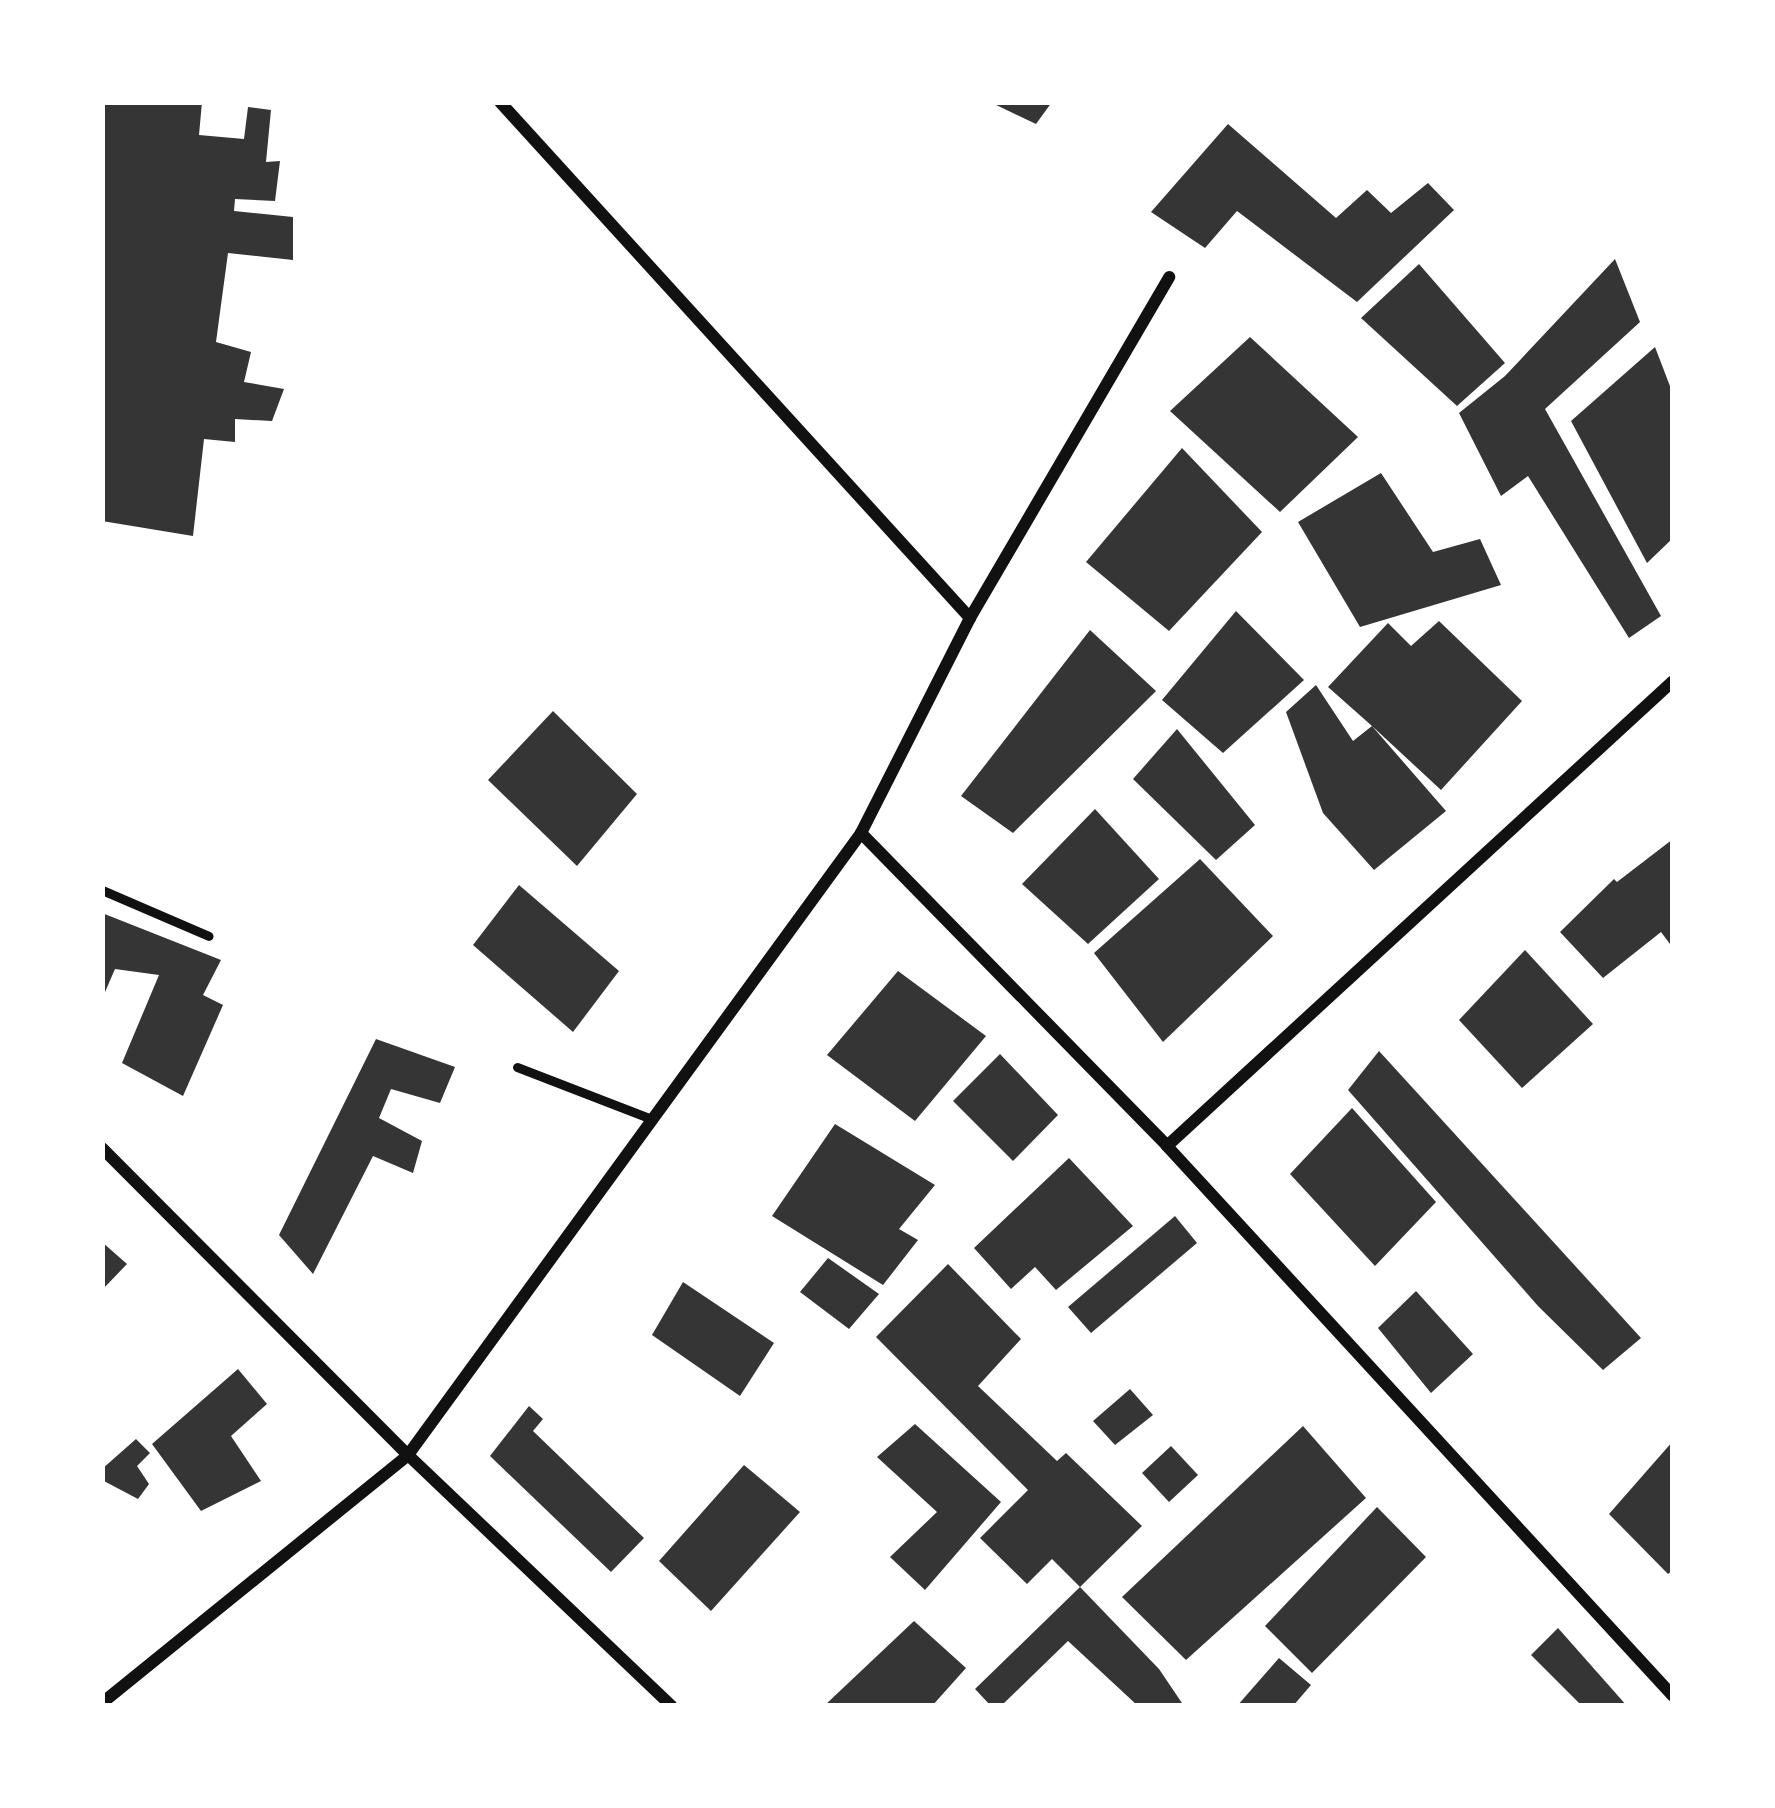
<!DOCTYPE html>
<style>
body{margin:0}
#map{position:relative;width:1775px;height:1808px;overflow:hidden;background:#fff;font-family:"Varela Round",sans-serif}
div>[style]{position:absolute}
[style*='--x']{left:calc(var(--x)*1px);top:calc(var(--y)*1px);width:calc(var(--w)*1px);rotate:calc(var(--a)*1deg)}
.building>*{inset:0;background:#353535}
.service>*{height:9px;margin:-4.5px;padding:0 4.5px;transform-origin:4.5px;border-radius:4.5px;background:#111}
.minor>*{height:12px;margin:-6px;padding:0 6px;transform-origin:6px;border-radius:6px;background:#111}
span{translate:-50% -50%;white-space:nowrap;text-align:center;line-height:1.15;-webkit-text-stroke:12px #fff;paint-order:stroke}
.frame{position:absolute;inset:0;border:105px solid #fff;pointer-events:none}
</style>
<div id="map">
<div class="building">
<div style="clip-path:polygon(102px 102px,202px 102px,199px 135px,244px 139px,248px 107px,271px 110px,266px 162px,280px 161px,275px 201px,235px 199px,234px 211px,293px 217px,293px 260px,228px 253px,216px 342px,251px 352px,244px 382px,284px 389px,272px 421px,235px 419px,235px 442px,204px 439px,193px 536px,102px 521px)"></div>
<div style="clip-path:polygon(990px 102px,1052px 102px,1036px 124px)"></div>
<div style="clip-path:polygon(1228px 124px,1336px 218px,1367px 190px,1391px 213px,1428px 183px,1454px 210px,1357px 302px,1237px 211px,1205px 248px,1151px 212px)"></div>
<div style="clip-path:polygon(1615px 259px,1640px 322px,1545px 409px,1661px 616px,1629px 638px,1528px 476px,1501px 496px,1459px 413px,1505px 376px)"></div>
<div style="clip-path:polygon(1419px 264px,1505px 363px,1457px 406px,1361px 318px)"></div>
<div style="clip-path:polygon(1250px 337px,1358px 437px,1280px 512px,1170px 411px)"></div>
<div style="clip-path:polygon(1655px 347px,1673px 394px,1673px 538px,1647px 563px,1571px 421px)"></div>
<div style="clip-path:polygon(1182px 448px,1262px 532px,1169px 631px,1086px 562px)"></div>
<div style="clip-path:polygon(1381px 473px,1433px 552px,1480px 539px,1501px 585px,1360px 627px,1298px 522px)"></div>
<div style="clip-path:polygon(1236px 611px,1304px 680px,1223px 753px,1162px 700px)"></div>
<div style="clip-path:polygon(1439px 621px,1522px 701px,1441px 790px,1372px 726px,1446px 811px,1374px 870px,1323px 813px,1286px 712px,1316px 685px,1353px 741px,1372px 726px,1328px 687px,1388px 623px,1411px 646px)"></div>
<div style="clip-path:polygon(1090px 630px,1156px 691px,1013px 833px,961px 796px)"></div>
<div style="clip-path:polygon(553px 711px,637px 794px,577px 866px,488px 780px)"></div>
<div style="clip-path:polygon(1177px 729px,1255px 825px,1216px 860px,1133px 779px)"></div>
<div style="clip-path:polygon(1095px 809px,1159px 879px,1088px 944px,1022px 884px)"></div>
<div style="clip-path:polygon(1673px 839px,1673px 948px,1661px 932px,1603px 978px,1560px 932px,1614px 879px,1617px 882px)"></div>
<div style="clip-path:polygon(1200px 859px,1273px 936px,1163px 1042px,1094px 953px)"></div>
<div style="clip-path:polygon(519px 885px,619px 971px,573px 1032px,473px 945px)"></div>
<div style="clip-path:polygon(102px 913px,221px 960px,203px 995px,223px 1005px,183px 1096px,122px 1063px,159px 975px,115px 969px,102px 999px)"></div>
<div style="clip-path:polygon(1525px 950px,1593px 1024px,1522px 1088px,1459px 1020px)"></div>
<div style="clip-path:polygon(898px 971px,986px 1036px,915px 1121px,827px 1055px)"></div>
<div style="clip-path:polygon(376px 1039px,455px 1067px,440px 1103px,391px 1089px,379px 1118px,422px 1141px,413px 1173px,373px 1156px,313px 1274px,279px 1235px)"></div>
<div style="clip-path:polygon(1379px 1051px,1641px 1338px,1603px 1370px,1538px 1306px,1348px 1090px)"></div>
<div style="clip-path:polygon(1000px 1054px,1058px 1115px,1013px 1161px,953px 1101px)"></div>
<div style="clip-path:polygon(1352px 1108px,1436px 1202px,1375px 1266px,1290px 1174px)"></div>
<div style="clip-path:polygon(835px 1124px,935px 1185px,899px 1229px,918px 1240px,883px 1285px,772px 1216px)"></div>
<div style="clip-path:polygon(1069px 1158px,1133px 1226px,1056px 1290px,1035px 1267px,1011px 1289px,974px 1248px)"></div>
<div style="clip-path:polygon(1175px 1216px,1197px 1243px,1091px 1333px,1068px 1307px)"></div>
<div style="clip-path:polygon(102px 1242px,127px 1264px,102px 1290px)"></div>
<div style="clip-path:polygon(828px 1258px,879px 1294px,849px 1329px,800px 1292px)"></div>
<div style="clip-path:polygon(948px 1264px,1021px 1339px,978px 1386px,1057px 1461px,1066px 1453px,1142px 1526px,1080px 1587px,1159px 1669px,1184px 1706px,1138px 1706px,1068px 1641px,1001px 1706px,991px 1706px,975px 1689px,1080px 1587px,1052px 1559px,1027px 1584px,980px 1538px,1028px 1490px,876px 1337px)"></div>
<div style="clip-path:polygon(683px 1282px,774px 1343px,740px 1396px,652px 1335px)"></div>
<div style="clip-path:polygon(1416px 1291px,1473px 1354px,1431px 1393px,1378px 1328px)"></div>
<div style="clip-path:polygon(238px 1369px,267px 1404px,231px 1436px,261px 1481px,201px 1511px,152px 1444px)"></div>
<div style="clip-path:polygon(1130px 1389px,1153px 1415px,1115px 1445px,1093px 1421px)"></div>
<div style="clip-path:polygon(529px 1406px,543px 1419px,533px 1431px,644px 1538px,611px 1572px,490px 1456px)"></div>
<div style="clip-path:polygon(915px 1424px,1001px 1502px,925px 1590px,890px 1557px,937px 1512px,877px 1457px)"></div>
<div style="clip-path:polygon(1303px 1426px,1366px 1498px,1186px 1660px,1122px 1597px)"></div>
<div style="clip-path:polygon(136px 1439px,150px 1453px,137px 1466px,149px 1484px,138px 1499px,102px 1480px,102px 1469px)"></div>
<div style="clip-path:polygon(1673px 1441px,1673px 1570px,1668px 1574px,1609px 1514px)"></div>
<div style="clip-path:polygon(1171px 1446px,1198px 1475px,1169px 1502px,1142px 1473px)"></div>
<div style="clip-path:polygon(744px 1465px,800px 1512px,711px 1611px,659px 1561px)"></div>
<div style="clip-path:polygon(1377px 1507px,1426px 1557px,1312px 1673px,1265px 1626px)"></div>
<div style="clip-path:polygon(914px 1621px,966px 1668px,932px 1706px,824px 1706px)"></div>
<div style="clip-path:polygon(1558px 1628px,1627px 1706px,1582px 1706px,1531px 1655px)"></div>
<div style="clip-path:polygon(1279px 1658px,1311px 1685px,1293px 1706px,1237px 1706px)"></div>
</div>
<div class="service">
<div style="--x:102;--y:890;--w:116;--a:23.3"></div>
<div style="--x:517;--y:1067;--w:145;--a:21.1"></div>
</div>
<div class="minor">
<div style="--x:500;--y:102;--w:698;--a:47.67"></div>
<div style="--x:861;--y:833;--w:438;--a:45.6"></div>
<div style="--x:1167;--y:1146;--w:747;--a:47.39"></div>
<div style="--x:1167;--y:1146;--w:687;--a:-42.58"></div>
<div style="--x:102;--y:1148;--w:433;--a:45.1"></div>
<div style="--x:408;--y:1455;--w:364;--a:43.6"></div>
<div style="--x:102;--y:1703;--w:394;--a:-39"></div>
<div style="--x:408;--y:1455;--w:769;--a:-53.93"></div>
<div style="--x:861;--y:833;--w:241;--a:-63.1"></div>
<div style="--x:970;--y:618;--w:395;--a:-59.7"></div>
</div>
<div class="frame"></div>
</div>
